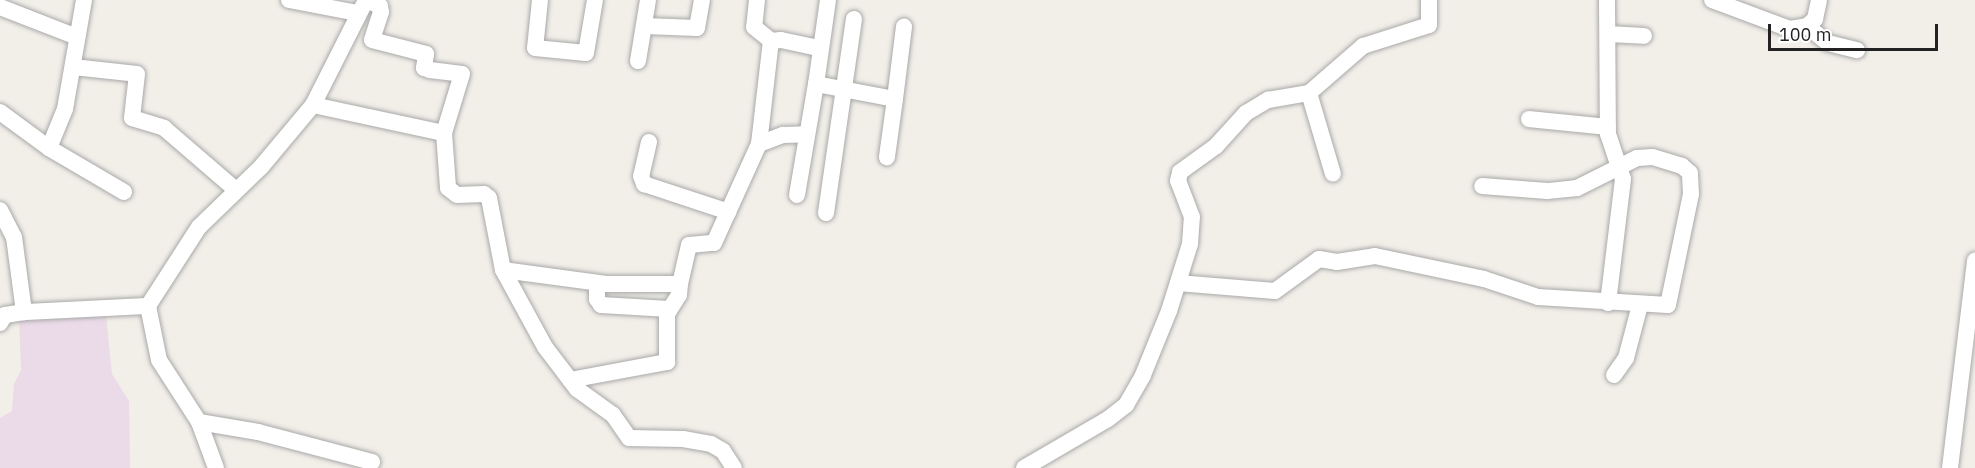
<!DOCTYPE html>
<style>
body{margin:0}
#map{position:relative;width:1975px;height:468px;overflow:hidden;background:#f2efe9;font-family:"IBM Plex Sans",sans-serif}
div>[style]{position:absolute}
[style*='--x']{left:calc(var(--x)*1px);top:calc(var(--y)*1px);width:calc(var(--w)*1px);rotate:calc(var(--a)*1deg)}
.industrial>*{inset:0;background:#ebdbe8}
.roads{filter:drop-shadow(0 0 2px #a9a9a9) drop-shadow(0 0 2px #a9a9a9)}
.minor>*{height:16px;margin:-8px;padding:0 8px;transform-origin:8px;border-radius:8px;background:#fff}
span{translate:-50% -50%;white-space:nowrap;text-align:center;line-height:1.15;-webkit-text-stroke:4.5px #fff;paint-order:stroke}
.scale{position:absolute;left:1768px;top:24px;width:170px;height:27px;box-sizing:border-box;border:3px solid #222;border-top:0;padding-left:8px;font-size:18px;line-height:21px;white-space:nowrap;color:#222;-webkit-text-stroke:4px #fff;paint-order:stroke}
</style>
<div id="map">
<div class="industrial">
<div style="clip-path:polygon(106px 315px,112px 374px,129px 401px,130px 468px,0 468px,0 418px,12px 411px,14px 384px,21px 370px,19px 319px)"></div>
</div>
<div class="roads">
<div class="minor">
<div style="--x:289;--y:0;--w:69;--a:10.8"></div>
<div style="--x:367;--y:0;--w:14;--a:25"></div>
<div style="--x:380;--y:6;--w:6;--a:81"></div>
<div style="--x:381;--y:12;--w:29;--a:108"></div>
<div style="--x:372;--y:40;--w:56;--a:14.5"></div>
<div style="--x:426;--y:54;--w:14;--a:98"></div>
<div style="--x:424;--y:68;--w:6;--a:18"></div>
<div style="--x:430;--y:70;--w:32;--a:7"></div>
<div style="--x:462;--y:74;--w:62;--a:107"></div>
<div style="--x:540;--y:0;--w:48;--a:95.9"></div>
<div style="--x:535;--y:48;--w:51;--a:5.6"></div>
<div style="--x:586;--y:53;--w:54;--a:-80.4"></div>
<div style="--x:757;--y:0;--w:27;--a:96"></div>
<div style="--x:754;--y:27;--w:22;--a:39"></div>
<div style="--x:828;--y:0;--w:85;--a:98.1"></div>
<div style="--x:816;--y:84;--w:80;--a:10.8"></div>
<div style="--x:895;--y:99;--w:59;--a:97.9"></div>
<div style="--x:1607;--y:0;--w:134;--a:89.6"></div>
<div style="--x:1608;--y:134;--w:47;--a:71.6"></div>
<div style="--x:1623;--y:179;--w:125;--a:96.9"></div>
<div style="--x:1712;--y:0;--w:83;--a:20.4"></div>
<div style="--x:1790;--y:29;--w:17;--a:-10"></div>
<div style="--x:1807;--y:26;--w:11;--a:-41"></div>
<div style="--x:1815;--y:19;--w:19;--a:-78"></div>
<div style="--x:0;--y:7;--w:83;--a:21.3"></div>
<div style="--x:644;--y:26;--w:53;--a:2.2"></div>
<div style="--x:697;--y:28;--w:28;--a:-80"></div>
<div style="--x:1807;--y:26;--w:27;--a:39"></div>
<div style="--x:1828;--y:43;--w:30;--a:14"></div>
<div style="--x:1608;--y:34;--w:36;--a:3"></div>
<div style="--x:638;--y:61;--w:62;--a:-80.7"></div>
<div style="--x:73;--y:67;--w:64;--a:6.2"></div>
<div style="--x:137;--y:74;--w:44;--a:96.5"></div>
<div style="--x:132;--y:118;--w:34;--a:17"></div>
<div style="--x:164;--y:128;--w:95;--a:40.7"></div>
<div style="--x:1309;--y:93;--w:84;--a:73.5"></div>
<div style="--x:895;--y:99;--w:73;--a:-82.9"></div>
<div style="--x:313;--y:105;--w:134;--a:12.1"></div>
<div style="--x:444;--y:133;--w:55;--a:85.8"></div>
<div style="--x:448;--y:188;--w:11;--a:38"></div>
<div style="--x:457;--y:195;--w:27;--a:-2"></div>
<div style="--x:484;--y:194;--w:6;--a:39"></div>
<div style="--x:489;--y:198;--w:73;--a:79"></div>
<div style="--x:503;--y:270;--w:88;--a:61.4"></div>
<div style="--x:545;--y:347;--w:53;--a:52.7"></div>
<div style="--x:577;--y:389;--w:44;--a:35.8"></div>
<div style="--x:613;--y:415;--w:28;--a:55"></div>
<div style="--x:629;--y:438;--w:54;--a:1.1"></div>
<div style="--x:683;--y:439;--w:28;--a:10"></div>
<div style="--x:711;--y:444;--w:14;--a:30"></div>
<div style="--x:723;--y:451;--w:20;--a:57"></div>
<div style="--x:0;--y:112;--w:61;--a:36.3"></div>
<div style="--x:49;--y:148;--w:42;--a:-67.7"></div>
<div style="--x:65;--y:109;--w:111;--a:-80.1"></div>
<div style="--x:1529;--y:119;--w:79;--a:5.8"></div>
<div style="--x:649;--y:142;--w:35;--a:103"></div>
<div style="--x:641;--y:176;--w:9;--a:69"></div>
<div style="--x:644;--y:184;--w:89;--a:18.2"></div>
<div style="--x:759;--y:144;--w:26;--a:-21"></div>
<div style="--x:783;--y:135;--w:24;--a:-2"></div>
<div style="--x:49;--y:148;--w:87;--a:30.4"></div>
<div style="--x:797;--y:195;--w:113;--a:-80.3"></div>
<div style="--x:0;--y:210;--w:30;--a:63"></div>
<div style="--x:14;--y:237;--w:76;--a:82.4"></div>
<div style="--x:826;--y:213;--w:196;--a:-81.8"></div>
<div style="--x:503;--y:270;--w:104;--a:7.7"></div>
<div style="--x:606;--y:284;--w:74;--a:0"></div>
<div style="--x:680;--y:284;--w:40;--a:-77"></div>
<div style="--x:689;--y:245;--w:25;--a:-5"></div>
<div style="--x:714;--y:243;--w:109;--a:-65.6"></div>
<div style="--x:759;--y:144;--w:104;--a:-83.4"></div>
<div style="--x:771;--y:41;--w:10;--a:-6"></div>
<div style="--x:781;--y:40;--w:40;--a:12"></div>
<div style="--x:597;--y:283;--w:16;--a:90"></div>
<div style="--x:597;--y:299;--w:7;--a:56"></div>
<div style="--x:601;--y:305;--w:68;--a:3.4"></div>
<div style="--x:1178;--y:283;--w:97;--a:4.7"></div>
<div style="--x:1275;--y:291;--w:54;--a:-36"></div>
<div style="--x:1319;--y:259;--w:18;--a:9"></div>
<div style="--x:1337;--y:262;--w:38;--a:-9"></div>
<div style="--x:1375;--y:256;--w:111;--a:11.9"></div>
<div style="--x:1484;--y:279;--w:57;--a:18.4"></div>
<div style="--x:1538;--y:297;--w:130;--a:3.5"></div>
<div style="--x:1668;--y:305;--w:113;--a:-78.3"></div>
<div style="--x:1691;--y:194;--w:21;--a:-93"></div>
<div style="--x:1690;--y:173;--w:11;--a:-139"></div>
<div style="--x:1682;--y:166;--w:31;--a:-163"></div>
<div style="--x:1652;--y:157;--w:15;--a:176"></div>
<div style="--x:1637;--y:158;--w:67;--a:153.4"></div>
<div style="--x:1577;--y:188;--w:30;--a:174"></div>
<div style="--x:1547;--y:191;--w:65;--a:-175.6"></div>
<div style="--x:0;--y:323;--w:9;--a:-58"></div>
<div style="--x:5;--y:315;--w:19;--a:-9"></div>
<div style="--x:24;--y:312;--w:124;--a:-2.8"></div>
<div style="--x:1614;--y:375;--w:21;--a:-55"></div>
<div style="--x:1626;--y:358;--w:55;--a:-75.2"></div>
<div style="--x:570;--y:380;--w:99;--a:-10.5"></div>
<div style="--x:667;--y:362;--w:48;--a:-90"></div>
<div style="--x:667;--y:314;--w:22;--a:-58"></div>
<div style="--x:679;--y:295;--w:11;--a:-85"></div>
<div style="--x:199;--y:422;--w:60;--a:9.6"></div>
<div style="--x:258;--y:432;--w:118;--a:14.7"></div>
<div style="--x:216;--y:468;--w:49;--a:-110.3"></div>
<div style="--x:199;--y:422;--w:74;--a:-122.8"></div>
<div style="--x:159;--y:360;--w:55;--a:-101.5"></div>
<div style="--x:148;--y:306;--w:94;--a:-57.2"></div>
<div style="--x:199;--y:227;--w:86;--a:-44.1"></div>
<div style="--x:261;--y:167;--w:81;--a:-50"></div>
<div style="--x:313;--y:105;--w:118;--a:-63.2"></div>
<div style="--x:1024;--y:468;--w:97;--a:-30.3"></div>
<div style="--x:1108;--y:419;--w:23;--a:-38"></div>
<div style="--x:1126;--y:405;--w:34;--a:-60"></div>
<div style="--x:1143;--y:375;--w:69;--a:-67.9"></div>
<div style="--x:1169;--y:311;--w:70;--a:-72.6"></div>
<div style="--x:1190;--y:244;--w:27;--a:-86"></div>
<div style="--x:1192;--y:217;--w:39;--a:-111"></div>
<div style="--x:1178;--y:181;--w:9;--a:-77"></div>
<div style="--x:1180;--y:172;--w:44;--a:-35.8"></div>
<div style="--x:1216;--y:146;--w:45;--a:-47.7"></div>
<div style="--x:1246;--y:113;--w:26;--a:-31"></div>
<div style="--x:1268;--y:100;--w:42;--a:-9.7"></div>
<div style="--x:1309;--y:93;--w:72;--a:-41"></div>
<div style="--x:1363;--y:46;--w:69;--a:-17.7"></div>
<div style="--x:1429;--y:25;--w:25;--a:-90"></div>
<div style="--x:1950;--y:468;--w:209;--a:-83.1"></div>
</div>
</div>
<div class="scale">100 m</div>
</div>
